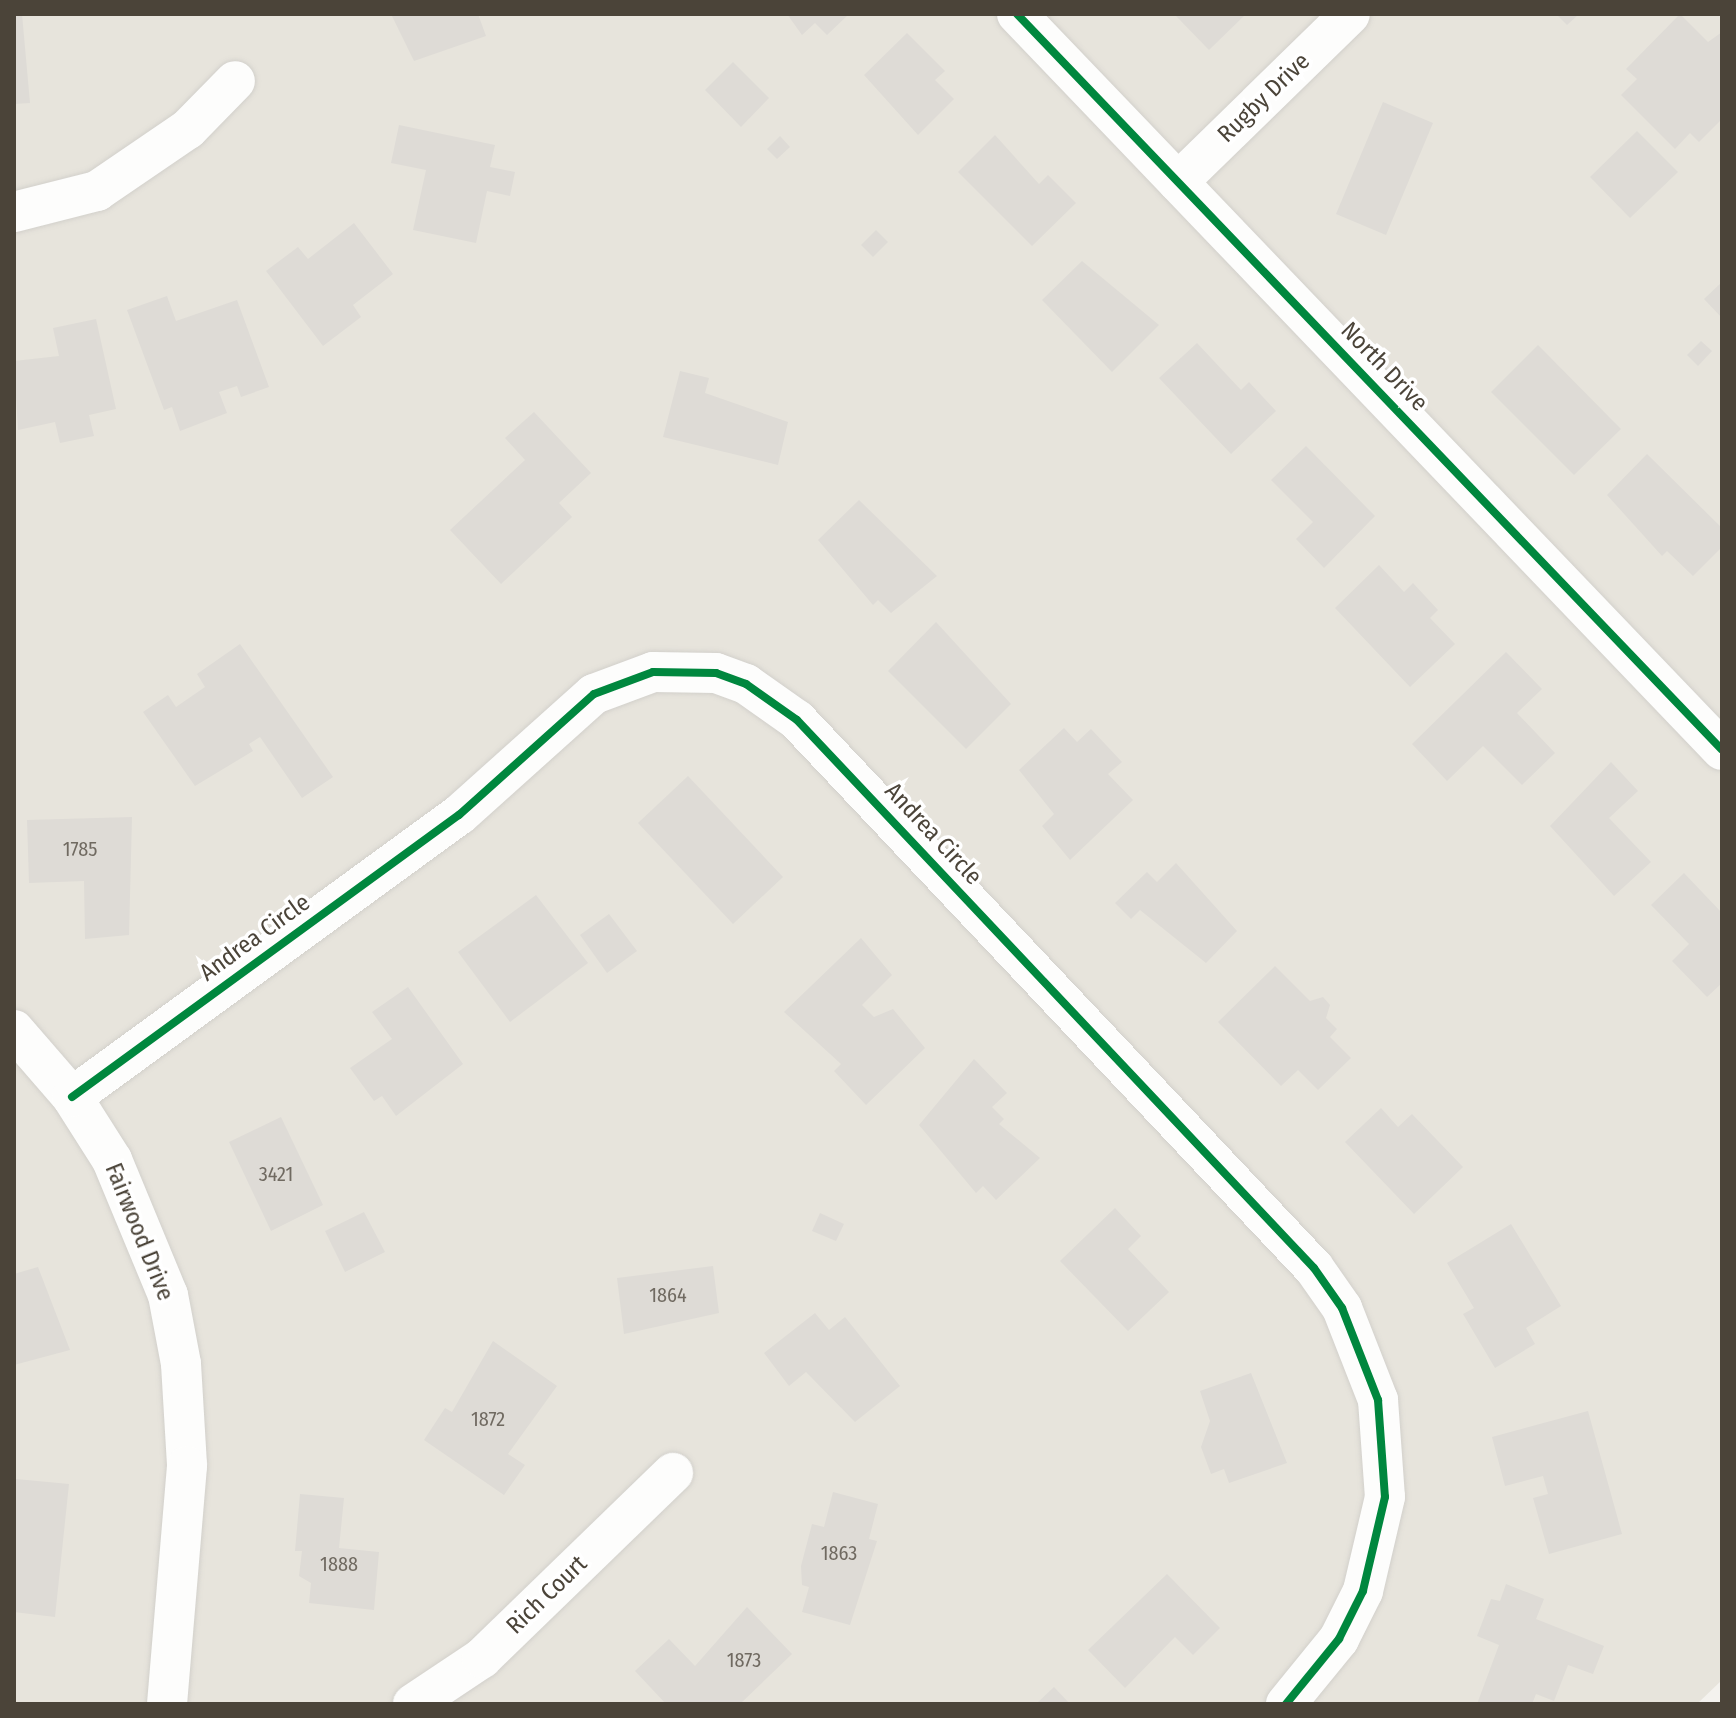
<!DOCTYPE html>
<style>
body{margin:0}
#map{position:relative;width:1736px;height:1718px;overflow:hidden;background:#f4f2ee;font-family:"Fira Sans Condensed",sans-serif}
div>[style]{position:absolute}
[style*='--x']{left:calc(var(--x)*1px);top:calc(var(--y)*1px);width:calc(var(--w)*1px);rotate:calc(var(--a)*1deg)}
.residential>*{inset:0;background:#e7e4dc}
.building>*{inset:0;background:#dedbd6}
.roads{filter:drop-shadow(0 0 2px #d2d0cb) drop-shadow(0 0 2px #d2d0cb)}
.minor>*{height:40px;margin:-20px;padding:0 20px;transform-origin:20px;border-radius:20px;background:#fdfdfc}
.cycleway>*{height:8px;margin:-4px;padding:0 4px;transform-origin:4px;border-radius:4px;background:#00873e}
span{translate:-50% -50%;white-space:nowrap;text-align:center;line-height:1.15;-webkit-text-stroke:7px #fff;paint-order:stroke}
.number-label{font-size:20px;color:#706a61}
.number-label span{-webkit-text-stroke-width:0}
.street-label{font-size:24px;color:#4b4439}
.frame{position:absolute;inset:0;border:16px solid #4b4439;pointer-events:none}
</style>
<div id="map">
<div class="residential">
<div style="clip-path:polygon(14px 14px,1722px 14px,1722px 1680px,1697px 1704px,14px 1704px)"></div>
</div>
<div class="building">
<div style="clip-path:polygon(14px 14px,22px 14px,30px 103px,14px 104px)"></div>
<div style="clip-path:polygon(391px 14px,478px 14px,486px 36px,414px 61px)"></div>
<div style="clip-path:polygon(787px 14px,849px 14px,827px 35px,815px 23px,802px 35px)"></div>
<div style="clip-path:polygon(1246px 14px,1209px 50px,1176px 16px,1177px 14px)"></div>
<div style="clip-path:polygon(1556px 14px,1579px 14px,1567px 25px)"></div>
<div style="clip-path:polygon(1680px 14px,1708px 42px,1722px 32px,1722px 119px,1699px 142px,1690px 133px,1675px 149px,1621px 95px,1637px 79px,1626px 69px)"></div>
<div style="clip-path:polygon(907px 33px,945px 71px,935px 80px,954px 99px,918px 135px,864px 75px)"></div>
<div style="clip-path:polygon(733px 62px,769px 98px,741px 127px,705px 90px)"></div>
<div style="clip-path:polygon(1383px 102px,1433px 123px,1386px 235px,1336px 214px)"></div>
<div style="clip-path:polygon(399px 125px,495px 145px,490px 167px,515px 172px,510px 196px,487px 191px,476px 243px,413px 230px,426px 170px,391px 163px)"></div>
<div style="clip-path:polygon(1637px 131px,1678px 172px,1630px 218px,1590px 177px)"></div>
<div style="clip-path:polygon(995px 135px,1039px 184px,1048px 175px,1076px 203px,1032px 246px,958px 172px)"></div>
<div style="clip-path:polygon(780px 136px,790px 147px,777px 159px,767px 149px)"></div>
<div style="clip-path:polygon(354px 223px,393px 274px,353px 305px,361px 317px,323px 346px,266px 271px,298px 247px,308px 259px)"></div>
<div style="clip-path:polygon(876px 230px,888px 242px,873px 257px,861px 245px)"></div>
<div style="clip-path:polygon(1082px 261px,1159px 325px,1112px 372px,1042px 300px)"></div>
<div style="clip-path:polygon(1722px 282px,1722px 318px,1704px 299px)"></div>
<div style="clip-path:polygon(167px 296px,176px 321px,237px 300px,269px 387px,241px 397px,237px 386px,219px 392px,227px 413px,180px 431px,172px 407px,164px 410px,127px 310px)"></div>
<div style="clip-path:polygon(96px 319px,116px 409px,89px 415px,94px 436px,60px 443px,55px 422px,18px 430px,14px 361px,59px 356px,53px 328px)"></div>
<div style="clip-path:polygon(1701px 341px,1712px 351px,1698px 366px,1687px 355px)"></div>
<div style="clip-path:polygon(1197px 343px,1241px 390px,1249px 382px,1276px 411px,1231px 454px,1159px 378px)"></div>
<div style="clip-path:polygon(1538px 345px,1621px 429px,1574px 475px,1491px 392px)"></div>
<div style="clip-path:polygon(680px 371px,709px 378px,705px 393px,788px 422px,778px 465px,663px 437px)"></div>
<div style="clip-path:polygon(534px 412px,591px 473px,559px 503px,572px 517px,501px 584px,450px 530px,525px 460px,505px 438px)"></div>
<div style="clip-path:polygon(1306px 446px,1375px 516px,1324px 568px,1296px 539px,1313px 522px,1271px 480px)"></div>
<div style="clip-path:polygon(1647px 454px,1722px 528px,1722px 547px,1693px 576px,1667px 551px,1662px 556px,1607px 495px)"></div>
<div style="clip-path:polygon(859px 500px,937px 576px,891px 613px,878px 600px,873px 605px,818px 540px)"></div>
<div style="clip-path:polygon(1379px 565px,1404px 592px,1413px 583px,1438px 610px,1430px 618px,1455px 644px,1410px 687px,1335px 608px)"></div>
<div style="clip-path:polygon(936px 622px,1011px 704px,966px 749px,888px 671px)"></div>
<div style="clip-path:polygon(240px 644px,333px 777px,302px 798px,260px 737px,249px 744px,253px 751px,195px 786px,143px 712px,168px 695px,176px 707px,205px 687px,197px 674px)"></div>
<div style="clip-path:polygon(1506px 652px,1542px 689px,1517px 713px,1555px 753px,1522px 785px,1483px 746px,1447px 781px,1412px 744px)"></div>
<div style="clip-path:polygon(1064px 728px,1077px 742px,1091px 729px,1122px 762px,1108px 774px,1133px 800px,1070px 860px,1042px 826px,1054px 814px,1019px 770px)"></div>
<div style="clip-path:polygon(1611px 762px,1638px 791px,1609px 818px,1651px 862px,1614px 896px,1550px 826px)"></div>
<div style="clip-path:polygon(688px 776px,783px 877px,733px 924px,638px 823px)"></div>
<div style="clip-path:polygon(132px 817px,129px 935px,85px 939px,84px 881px,29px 883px,27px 820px)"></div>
<div style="clip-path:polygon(1176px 863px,1237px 931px,1206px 963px,1140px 910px,1131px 919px,1115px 903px,1147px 872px,1157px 882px)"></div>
<div style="clip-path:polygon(1684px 873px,1722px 913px,1722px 983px,1707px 997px,1672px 961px,1689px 944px,1651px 905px)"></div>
<div style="clip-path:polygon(536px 895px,588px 963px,510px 1022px,458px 952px)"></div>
<div style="clip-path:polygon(609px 914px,637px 951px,607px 973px,580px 935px)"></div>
<div style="clip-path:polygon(861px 938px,892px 975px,862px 1005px,874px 1017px,893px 1009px,925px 1048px,866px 1105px,834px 1071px,841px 1064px,784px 1012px)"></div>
<div style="clip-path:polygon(1275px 966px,1310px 1001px,1323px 997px,1330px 1005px,1326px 1018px,1337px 1029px,1330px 1037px,1351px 1058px,1318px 1090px,1298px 1070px,1281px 1086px,1218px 1022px)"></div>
<div style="clip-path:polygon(408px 987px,463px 1064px,396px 1116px,382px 1096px,374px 1101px,350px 1068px,392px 1039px,372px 1012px)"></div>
<div style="clip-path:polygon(974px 1059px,1007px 1093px,992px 1107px,1004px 1119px,999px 1124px,1040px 1158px,996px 1200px,983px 1186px,976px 1193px,919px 1125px)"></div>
<div style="clip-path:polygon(1381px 1108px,1398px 1127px,1412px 1114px,1463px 1167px,1414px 1214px,1345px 1142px)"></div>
<div style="clip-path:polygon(281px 1117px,323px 1205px,271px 1231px,229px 1142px)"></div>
<div style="clip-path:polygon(1115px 1208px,1141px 1236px,1128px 1249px,1169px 1292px,1128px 1331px,1060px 1261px)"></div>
<div style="clip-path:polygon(364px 1212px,385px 1252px,345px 1272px,325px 1231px)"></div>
<div style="clip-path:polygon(820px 1213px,844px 1224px,836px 1241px,812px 1231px)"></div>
<div style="clip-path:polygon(1511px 1224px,1561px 1306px,1526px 1328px,1535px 1344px,1495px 1368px,1463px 1314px,1474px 1308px,1447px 1263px)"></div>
<div style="clip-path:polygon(713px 1266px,719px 1313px,624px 1334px,617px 1278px)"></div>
<div style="clip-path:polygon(38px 1267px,70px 1350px,14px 1365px,14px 1274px)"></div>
<div style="clip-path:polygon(815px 1313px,829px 1330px,845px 1317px,900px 1386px,855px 1422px,806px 1372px,789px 1386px,764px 1353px)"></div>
<div style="clip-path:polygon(493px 1341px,557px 1386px,508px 1454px,525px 1465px,504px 1495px,424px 1440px,445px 1408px,452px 1412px)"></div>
<div style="clip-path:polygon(1251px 1373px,1287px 1463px,1229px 1483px,1224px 1469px,1211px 1474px,1201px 1447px,1210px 1421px,1200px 1391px)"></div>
<div style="clip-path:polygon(1588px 1411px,1622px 1534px,1549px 1554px,1533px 1498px,1548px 1494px,1543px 1476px,1505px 1486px,1492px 1437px)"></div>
<div style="clip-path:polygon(16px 1479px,69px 1484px,55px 1617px,14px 1612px)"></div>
<div style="clip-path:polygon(833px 1492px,878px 1504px,869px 1539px,877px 1541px,850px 1625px,802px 1612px,809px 1587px,802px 1585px,801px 1566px,812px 1524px,824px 1527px)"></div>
<div style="clip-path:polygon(300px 1494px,344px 1498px,339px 1548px,379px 1552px,374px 1610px,309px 1603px,311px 1583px,299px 1576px,302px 1551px,295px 1551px)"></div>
<div style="clip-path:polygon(1167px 1574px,1220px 1628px,1193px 1655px,1175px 1637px,1125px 1688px,1088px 1650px)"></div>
<div style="clip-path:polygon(1506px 1584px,1544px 1599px,1536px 1619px,1604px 1646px,1593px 1674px,1568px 1665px,1554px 1701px,1536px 1694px,1532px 1704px,1477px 1704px,1499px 1645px,1477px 1636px,1491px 1599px,1500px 1601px)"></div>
<div style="clip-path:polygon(747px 1607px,792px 1654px,740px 1704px,666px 1704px,635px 1671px,669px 1639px,695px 1666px)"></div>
<div style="clip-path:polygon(1054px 1687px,1070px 1704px,1036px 1704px)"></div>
</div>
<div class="roads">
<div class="minor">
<div style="--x:1017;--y:14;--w:1019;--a:46.23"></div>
<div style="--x:1178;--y:182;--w:240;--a:-44.3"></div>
<div style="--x:14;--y:212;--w:86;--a:-14.2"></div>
<div style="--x:97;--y:191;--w:110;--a:-34.3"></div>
<div style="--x:188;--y:129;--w:67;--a:-45.6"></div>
<div style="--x:14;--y:1030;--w:89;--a:49.1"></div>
<div style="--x:72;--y:1097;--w:75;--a:57.6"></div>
<div style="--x:112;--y:1160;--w:146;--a:67.5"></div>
<div style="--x:168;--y:1295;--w:70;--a:79.3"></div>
<div style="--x:181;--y:1364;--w:102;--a:86.6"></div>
<div style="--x:187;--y:1466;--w:239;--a:94.8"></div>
<div style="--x:72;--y:1097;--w:479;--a:-36.1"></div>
<div style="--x:459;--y:815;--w:181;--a:-41.9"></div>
<div style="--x:594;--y:694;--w:63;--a:-20.4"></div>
<div style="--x:653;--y:672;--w:63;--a:0.9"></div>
<div style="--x:716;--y:673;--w:32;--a:20"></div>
<div style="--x:746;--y:684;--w:62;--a:35.2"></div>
<div style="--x:797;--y:720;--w:753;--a:46.67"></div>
<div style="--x:1314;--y:1268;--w:49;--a:55"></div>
<div style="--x:1342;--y:1308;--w:99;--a:68.6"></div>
<div style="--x:1378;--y:1400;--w:97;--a:85.9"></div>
<div style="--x:1385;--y:1497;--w:97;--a:103.2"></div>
<div style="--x:1363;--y:1591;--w:54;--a:116.6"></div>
<div style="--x:1339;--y:1639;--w:84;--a:129.2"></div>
<div style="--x:413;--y:1704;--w:83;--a:-33.7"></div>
<div style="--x:482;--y:1658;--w:266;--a:-44.1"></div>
</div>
</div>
<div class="cycleway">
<div style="--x:1017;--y:14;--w:1019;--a:46.23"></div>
<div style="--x:72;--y:1097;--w:479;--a:-36.1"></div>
<div style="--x:459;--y:815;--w:181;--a:-41.9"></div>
<div style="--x:594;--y:694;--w:63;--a:-20.4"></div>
<div style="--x:653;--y:672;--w:63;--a:0.9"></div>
<div style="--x:716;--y:673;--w:32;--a:20"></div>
<div style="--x:746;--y:684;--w:62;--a:35.2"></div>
<div style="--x:797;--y:720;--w:753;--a:46.67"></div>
<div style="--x:1314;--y:1268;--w:49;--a:55"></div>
<div style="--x:1342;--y:1308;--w:99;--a:68.6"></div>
<div style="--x:1378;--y:1400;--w:97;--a:85.9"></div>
<div style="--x:1385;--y:1497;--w:97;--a:103.2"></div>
<div style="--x:1363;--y:1591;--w:54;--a:116.6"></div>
<div style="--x:1339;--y:1639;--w:84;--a:129.2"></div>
</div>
<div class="number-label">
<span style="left:80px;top:849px">1785</span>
<span style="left:276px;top:1174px">3421</span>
<span style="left:668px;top:1295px">1864</span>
<span style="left:488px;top:1419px">1872</span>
<span style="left:839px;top:1553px">1863</span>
<span style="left:339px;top:1564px">1888</span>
<span style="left:744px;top:1660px">1873</span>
</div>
<div class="street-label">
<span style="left:1264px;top:98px;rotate:-44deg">Rugby Drive</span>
<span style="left:1384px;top:367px;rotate:46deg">North Drive</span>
<span style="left:933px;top:834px;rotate:47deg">Andrea Circle</span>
<span style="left:255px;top:938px;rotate:-36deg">Andrea Circle</span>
<span style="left:139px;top:1232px;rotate:68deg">Fairwood Drive</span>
<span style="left:547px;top:1595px;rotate:-44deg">Rich Court</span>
</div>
<div class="frame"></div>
</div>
